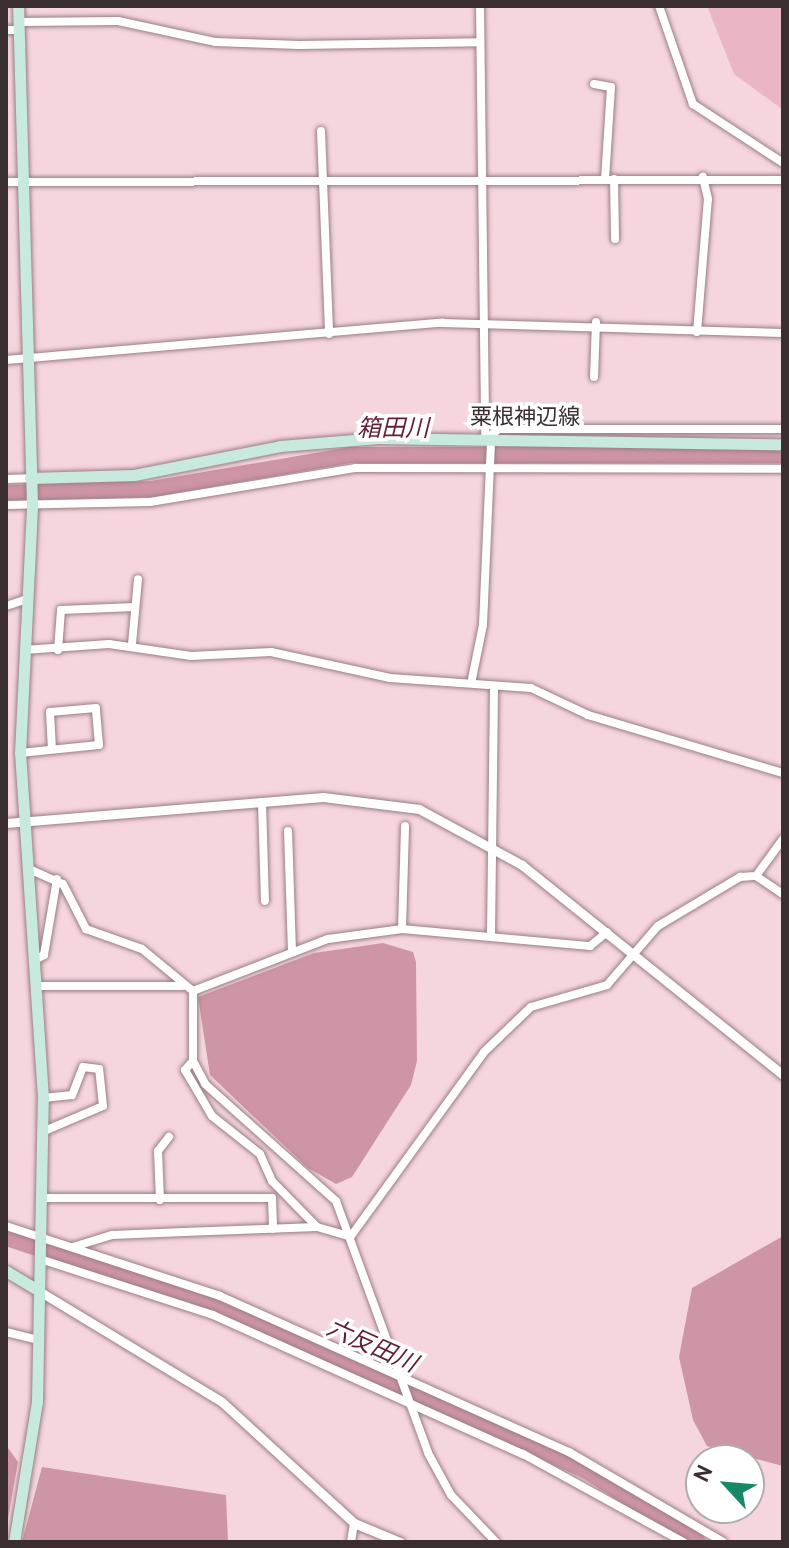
<!DOCTYPE html>
<meta charset="utf-8">
<style>
body{margin:0}
#map{position:relative;width:789px;height:1548px;overflow:hidden;background:#f6d6de;font-family:Overpass,"Noto Sans JP",sans-serif}
div>[style]{position:absolute}
[style*='--x']{left:calc(var(--x)*1px);top:calc(var(--y)*1px);width:calc(var(--w)*1px);rotate:calc(var(--a)*1deg)}
.green>*{inset:0;background:#eab6c4}
.water>*{inset:0;background:#ce95a4}
.river>*{height:16px;margin:-8px;padding:0 8px;transform-origin:8px;border-radius:8px;background:#ce95a4}
.roads{filter:drop-shadow(0 0 2px #997d84) drop-shadow(0 0 2px #997d84)}
.minor>*{height:8px;margin:-4px;padding:0 4px;transform-origin:4px;border-radius:4px;background:#fff}
.tertiary>*{height:9px;margin:-4.5px;padding:0 4.5px;transform-origin:4.5px;border-radius:4.5px;background:#fff}
.secondary>*{height:11px;margin:-5.5px;padding:0 5.5px;transform-origin:5.5px;border-radius:5.5px;background:#c8e9de}
span{translate:-50% -50%;white-space:nowrap;text-align:center;line-height:1.15;-webkit-text-stroke:7px #fff;paint-order:stroke}
.street-label{font-size:22px;color:#3a2e31}
.water-label{font-size:24px;color:#631e37;font-style:italic}
.frame{position:absolute;inset:0;border:8px solid #3a2e31;pointer-events:none}
.north{position:absolute;left:685px;top:1444px;width:80px;height:80px;box-sizing:border-box;background:#fff;border:2px solid #b0abad;border-radius:50%;rotate:296deg;font-size:22px;font-weight:700;line-height:32px;text-align:center;color:#3a2e31}
.north::after{content:'';display:block;margin:auto;width:28px;height:36px;background:#178969;clip-path:polygon(50% 0,100% 100%,50% 72%,0 100%)}
</style>
<div id="map">
<div class="green">
<div style="clip-path:polygon(707px 6px,783px 6px,783px 110px,734px 74px)"></div>
</div>
<div class="water">
<div style="clip-path:polygon(383px 943px,413px 952px,416px 962px,417px 1061px,411px 1085px,352px 1177px,336px 1184px,308px 1168px,210px 1075px,198px 997px,314px 953px)"></div>
<div style="clip-path:polygon(783px 1236px,783px 1466px,707px 1446px,693px 1420px,679px 1357px,692px 1288px)"></div>
<div style="clip-path:polygon(6px 1445px,18px 1462px,6px 1530px)"></div>
<div style="clip-path:polygon(42px 1467px,226px 1495px,228px 1542px,22px 1542px)"></div>
</div>
<div class="river">
<div style="--x:6;--y:493;--w:146;--a:-1.6"></div>
<div style="--x:152;--y:489;--w:202;--a:-9.7"></div>
<div style="--x:351;--y:455;--w:432;--a:0"></div>
<div style="--x:6;--y:1238;--w:205;--a:18.2"></div>
<div style="--x:201;--y:1302;--w:147;--a:22.7"></div>
<div style="--x:337;--y:1359;--w:275;--a:24.2"></div>
<div style="--x:588;--y:1472;--w:130;--a:32.5"></div>
</div>
<div class="roads">
<div class="minor">
<div style="--x:480;--y:6;--w:433;--a:89.3"></div>
<div style="--x:659;--y:6;--w:104;--a:70.9"></div>
<div style="--x:693;--y:104;--w:108;--a:33.2"></div>
<div style="--x:18;--y:22;--w:100;--a:-0.6"></div>
<div style="--x:118;--y:21;--w:99;--a:12.2"></div>
<div style="--x:215;--y:42;--w:84;--a:2"></div>
<div style="--x:299;--y:45;--w:181;--a:-0.9"></div>
<div style="--x:6;--y:30;--w:12;--a:0"></div>
<div style="--x:594;--y:84;--w:17;--a:10"></div>
<div style="--x:611;--y:87;--w:92;--a:93.7"></div>
<div style="--x:321;--y:131;--w:203;--a:87.7"></div>
<div style="--x:614;--y:179;--w:60;--a:89"></div>
<div style="--x:6;--y:182;--w:777;--a:-0.15"></div>
<div style="--x:697;--y:332;--w:133;--a:-85.3"></div>
<div style="--x:708;--y:199;--w:23;--a:-103"></div>
<div style="--x:6;--y:360;--w:438;--a:-4.9"></div>
<div style="--x:442;--y:323;--w:341;--a:1.7"></div>
<div style="--x:594;--y:377;--w:55;--a:-87.9"></div>
<div style="--x:486;--y:439;--w:16;--a:-38"></div>
<div style="--x:499;--y:429;--w:284;--a:0"></div>
<div style="--x:6;--y:479;--w:24;--a:-2"></div>
<div style="--x:6;--y:505;--w:144;--a:-1.2"></div>
<div style="--x:150;--y:502;--w:209;--a:-9.4"></div>
<div style="--x:356;--y:468;--w:427;--a:0.1"></div>
<div style="--x:6;--y:606;--w:23;--a:-18"></div>
<div style="--x:132;--y:644;--w:65;--a:-84.7"></div>
<div style="--x:24;--y:650;--w:85;--a:-4"></div>
<div style="--x:109;--y:644;--w:83;--a:8.3"></div>
<div style="--x:191;--y:656;--w:80;--a:-2.9"></div>
<div style="--x:271;--y:652;--w:122;--a:12.3"></div>
<div style="--x:390;--y:678;--w:141;--a:4.1"></div>
<div style="--x:531;--y:688;--w:63;--a:25.3"></div>
<div style="--x:588;--y:715;--w:203;--a:16.6"></div>
<div style="--x:58;--y:650;--w:40;--a:-85.7"></div>
<div style="--x:61;--y:610;--w:74;--a:-2.3"></div>
<div style="--x:472;--y:679;--w:55;--a:-78.5"></div>
<div style="--x:483;--y:625;--w:186;--a:-87.5"></div>
<div style="--x:20;--y:753;--w:79;--a:-5.8"></div>
<div style="--x:99;--y:745;--w:37;--a:-95"></div>
<div style="--x:96;--y:708;--w:46;--a:175"></div>
<div style="--x:50;--y:712;--w:36;--a:87"></div>
<div style="--x:262;--y:802;--w:99;--a:88.3"></div>
<div style="--x:288;--y:831;--w:120;--a:88.1"></div>
<div style="--x:29;--y:869;--w:37;--a:24"></div>
<div style="--x:63;--y:884;--w:51;--a:62.9"></div>
<div style="--x:86;--y:929;--w:59;--a:19.7"></div>
<div style="--x:142;--y:949;--w:66;--a:39.5"></div>
<div style="--x:193;--y:991;--w:145;--a:-21.1"></div>
<div style="--x:328;--y:939;--w:75;--a:-7.7"></div>
<div style="--x:402;--y:929;--w:189;--a:5.2"></div>
<div style="--x:590;--y:946;--w:22;--a:-39"></div>
<div style="--x:756;--y:876;--w:46;--a:-53.9"></div>
<div style="--x:402;--y:929;--w:103;--a:-88.3"></div>
<div style="--x:491;--y:936;--w:250;--a:-89.3"></div>
<div style="--x:37;--y:959;--w:8;--a:-30"></div>
<div style="--x:44;--y:955;--w:77;--a:-80.3"></div>
<div style="--x:39;--y:986;--w:144;--a:0"></div>
<div style="--x:193;--y:991;--w:70;--a:90"></div>
<div style="--x:193;--y:1061;--w:26;--a:62"></div>
<div style="--x:205;--y:1084;--w:176;--a:41.8"></div>
<div style="--x:336;--y:1201;--w:268;--a:69.9"></div>
<div style="--x:428;--y:1453;--w:48;--a:61.3"></div>
<div style="--x:451;--y:1495;--w:65;--a:46.2"></div>
<div style="--x:193;--y:1061;--w:12;--a:132"></div>
<div style="--x:185;--y:1070;--w:53;--a:59.6"></div>
<div style="--x:212;--y:1116;--w:61;--a:38.4"></div>
<div style="--x:260;--y:1154;--w:30;--a:66"></div>
<div style="--x:272;--y:1181;--w:64;--a:45.6"></div>
<div style="--x:42;--y:1132;--w:66;--a:-23.1"></div>
<div style="--x:103;--y:1106;--w:37;--a:-96"></div>
<div style="--x:99;--y:1069;--w:16;--a:-173"></div>
<div style="--x:83;--y:1067;--w:30;--a:111"></div>
<div style="--x:72;--y:1095;--w:29;--a:174"></div>
<div style="--x:41;--y:1198;--w:231;--a:0"></div>
<div style="--x:272;--y:1198;--w:31;--a:88"></div>
<div style="--x:160;--y:1200;--w:49;--a:-92.3"></div>
<div style="--x:158;--y:1151;--w:18;--a:-52"></div>
<div style="--x:6;--y:1226;--w:225;--a:18.1"></div>
<div style="--x:220;--y:1296;--w:382;--a:24.1"></div>
<div style="--x:569;--y:1452;--w:178;--a:30.3"></div>
<div style="--x:351;--y:1236;--w:227;--a:-54.1"></div>
<div style="--x:484;--y:1052;--w:65;--a:-43.8"></div>
<div style="--x:531;--y:1007;--w:79;--a:-16.1"></div>
<div style="--x:607;--y:985;--w:78;--a:-49.2"></div>
<div style="--x:658;--y:926;--w:96;--a:-30.9"></div>
<div style="--x:740;--y:877;--w:16;--a:-4"></div>
<div style="--x:756;--y:876;--w:32;--a:34"></div>
<div style="--x:73;--y:1247;--w:41;--a:-17.1"></div>
<div style="--x:112;--y:1235;--w:72;--a:-2.4"></div>
<div style="--x:184;--y:1232;--w:133;--a:-2.2"></div>
<div style="--x:317;--y:1227;--w:35;--a:16"></div>
<div style="--x:40;--y:1259;--w:182;--a:17.9"></div>
<div style="--x:213;--y:1315;--w:340;--a:24.2"></div>
<div style="--x:523;--y:1454;--w:183;--a:28.8"></div>
<div style="--x:6;--y:1332;--w:34;--a:14"></div>
<div style="--x:351;--y:1542;--w:19;--a:-81"></div>
</div>
<div class="tertiary">
<div style="--x:6;--y:823;--w:318;--a:-4.7"></div>
<div style="--x:323;--y:797;--w:97;--a:7.1"></div>
<div style="--x:419;--y:809;--w:117;--a:28.5"></div>
<div style="--x:522;--y:865;--w:335;--a:38.8"></div>
<div style="--x:39;--y:1291;--w:214;--a:31.2"></div>
<div style="--x:222;--y:1402;--w:179;--a:42.5"></div>
<div style="--x:354;--y:1523;--w:50;--a:22.4"></div>
</div>
<div class="secondary">
<div style="--x:30;--y:478;--w:104;--a:-1.7"></div>
<div style="--x:134;--y:475;--w:149;--a:-11.2"></div>
<div style="--x:280;--y:446;--w:99;--a:-4.6"></div>
<div style="--x:379;--y:438;--w:404;--a:0.9"></div>
<div style="--x:6;--y:1271;--w:39;--a:31"></div>
<div style="--x:14;--y:1542;--w:142;--a:-80.7"></div>
<div style="--x:37;--y:1402;--w:304;--a:-88.9"></div>
<div style="--x:43;--y:1098;--w:346;--a:-93.8"></div>
<div style="--x:20;--y:753;--w:249;--a:-87.2"></div>
<div style="--x:32;--y:504;--w:498;--a:-91.6"></div>
</div>
</div>
<div class="street-label">
<span style="left:525px;top:419px">粟根神辺線</span>
</div>
<div class="water-label">
<span style="left:393px;top:431px">箱田川</span>
<span style="left:371px;top:1348px;rotate:24deg">六反田川</span>
</div>
<div class="frame"></div>
<div class="north">N</div>
</div>
